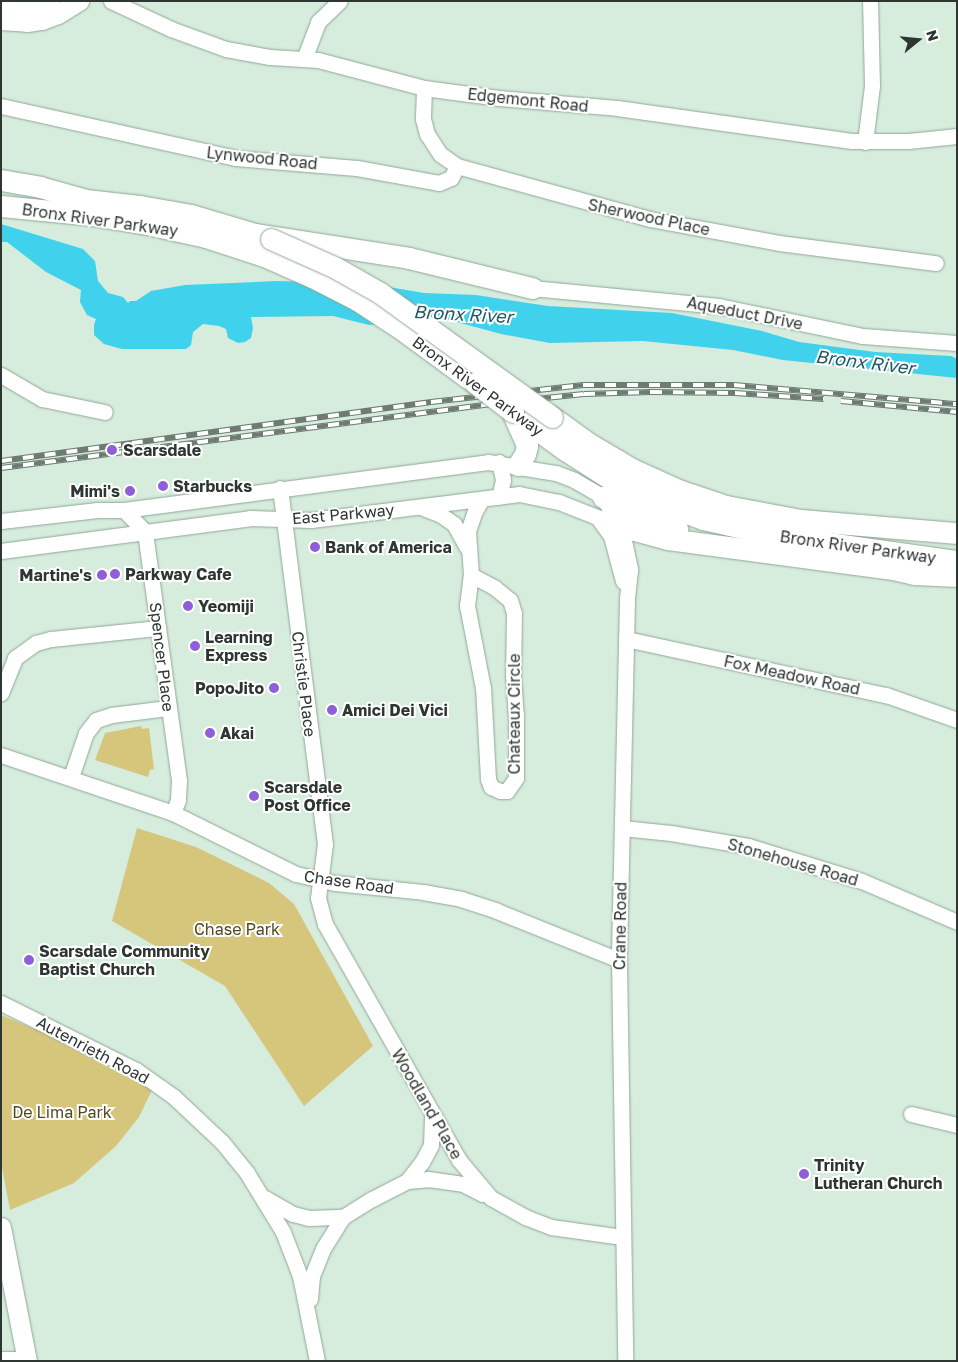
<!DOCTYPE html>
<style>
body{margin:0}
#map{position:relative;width:958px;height:1362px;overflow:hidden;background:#d6ecdc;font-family:"Golos Text",sans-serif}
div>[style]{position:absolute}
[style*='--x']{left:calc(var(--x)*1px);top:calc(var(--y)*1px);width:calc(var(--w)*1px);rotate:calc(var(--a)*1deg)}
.green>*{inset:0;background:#d5c67b}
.water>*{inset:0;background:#40d1ec}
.roads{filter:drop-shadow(0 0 1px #90a697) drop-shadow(0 0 1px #90a697)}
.minor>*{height:15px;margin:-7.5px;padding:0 7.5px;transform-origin:7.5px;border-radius:7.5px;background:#fff}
.major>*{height:19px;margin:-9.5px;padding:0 9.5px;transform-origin:9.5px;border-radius:9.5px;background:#fff}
.highway>*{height:21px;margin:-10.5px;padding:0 10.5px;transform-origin:10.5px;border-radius:10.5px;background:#fff}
.rail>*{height:5.5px;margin-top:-2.75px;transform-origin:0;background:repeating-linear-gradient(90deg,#fff 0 11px,#6d7b71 0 22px);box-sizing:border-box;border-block:1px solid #6d7b71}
.bridges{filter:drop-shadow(0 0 1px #90a697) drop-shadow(0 0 1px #90a697)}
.highway-bridge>*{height:21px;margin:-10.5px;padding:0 10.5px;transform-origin:10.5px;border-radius:10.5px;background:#fff}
.dots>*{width:14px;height:14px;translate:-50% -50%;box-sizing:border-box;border:2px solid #fff;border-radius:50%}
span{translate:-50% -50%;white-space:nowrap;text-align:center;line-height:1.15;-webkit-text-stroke:4px #fff;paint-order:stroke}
.street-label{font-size:16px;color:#2d3630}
.poi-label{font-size:16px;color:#2d3630;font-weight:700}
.left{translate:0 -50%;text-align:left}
.right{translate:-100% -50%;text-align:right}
.park-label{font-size:16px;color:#52491f}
.water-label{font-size:18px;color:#1e5863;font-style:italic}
.frame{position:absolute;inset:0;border:2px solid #2d3630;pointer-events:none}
.north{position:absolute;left:893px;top:15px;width:50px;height:50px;-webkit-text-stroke:4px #fff;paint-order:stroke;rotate:73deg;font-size:14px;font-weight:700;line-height:20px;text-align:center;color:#2d3630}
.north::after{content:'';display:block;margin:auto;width:18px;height:22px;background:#2d3630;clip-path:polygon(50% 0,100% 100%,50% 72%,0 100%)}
</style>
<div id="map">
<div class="green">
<div style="clip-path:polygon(141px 726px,142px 729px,149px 728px,154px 769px,150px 770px,148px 777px,95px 760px,105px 733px)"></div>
<div style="clip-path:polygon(137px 828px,196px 847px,269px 883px,294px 904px,373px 1046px,304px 1106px,225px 986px,112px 921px)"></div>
<div style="clip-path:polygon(1px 1015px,39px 1031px,152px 1090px,139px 1117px,116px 1146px,74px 1183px,10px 1210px,1px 1162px)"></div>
</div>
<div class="water">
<div style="clip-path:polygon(1px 224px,83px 249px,95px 261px,98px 281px,108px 293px,123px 297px,128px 303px,130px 301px,136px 301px,151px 291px,185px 285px,277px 281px,371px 284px,424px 293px,476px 295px,548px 306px,672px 313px,762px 331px,799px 342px,875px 352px,951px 356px,957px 359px,957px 378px,783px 360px,733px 350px,643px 341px,550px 343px,501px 334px,446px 319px,369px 325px,333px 316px,251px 317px,253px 328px,251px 338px,245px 342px,238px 343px,228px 338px,226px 329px,219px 326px,203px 324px,193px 332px,191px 345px,186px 349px,122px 349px,104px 344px,94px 335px,94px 325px,96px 319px,87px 315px,80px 302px,81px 290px,46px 272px,7px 242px,1px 242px)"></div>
</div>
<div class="roads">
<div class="minor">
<div style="--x:111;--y:1;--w:66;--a:25"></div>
<div style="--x:171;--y:29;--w:59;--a:20"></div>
<div style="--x:226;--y:49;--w:45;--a:10.3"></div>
<div style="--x:270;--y:57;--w:48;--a:3.6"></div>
<div style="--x:318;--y:60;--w:110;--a:14.8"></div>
<div style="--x:424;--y:88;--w:76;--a:7.6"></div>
<div style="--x:499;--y:98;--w:118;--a:4.8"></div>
<div style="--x:617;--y:108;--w:237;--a:8"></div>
<div style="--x:852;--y:141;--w:56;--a:0"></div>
<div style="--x:908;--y:141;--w:49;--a:-5.8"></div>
<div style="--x:304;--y:59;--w:40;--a:-69"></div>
<div style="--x:318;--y:22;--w:30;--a:-44"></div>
<div style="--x:424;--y:88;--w:31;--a:92"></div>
<div style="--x:423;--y:119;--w:16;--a:75"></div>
<div style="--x:427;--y:134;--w:24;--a:57"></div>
<div style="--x:440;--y:154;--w:21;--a:35"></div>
<div style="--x:457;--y:166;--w:200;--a:15.4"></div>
<div style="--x:650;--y:219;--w:131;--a:10.5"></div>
<div style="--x:779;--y:243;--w:158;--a:7.3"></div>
<div style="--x:1;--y:106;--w:240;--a:12.5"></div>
<div style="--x:235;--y:158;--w:122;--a:4.7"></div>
<div style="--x:357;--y:168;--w:83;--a:10.4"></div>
<div style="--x:439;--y:183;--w:13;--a:-23"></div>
<div style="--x:451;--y:178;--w:13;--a:-63"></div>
<div style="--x:865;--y:142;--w:56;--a:-82.9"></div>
<div style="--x:872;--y:86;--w:85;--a:-91.3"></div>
<div style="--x:532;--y:288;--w:188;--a:5.5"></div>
<div style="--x:719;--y:306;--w:147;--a:11.8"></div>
<div style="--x:863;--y:336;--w:94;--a:4.3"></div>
<div style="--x:1;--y:375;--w:48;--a:30.3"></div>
<div style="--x:42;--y:399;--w:64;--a:11.7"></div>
<div style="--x:499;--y:462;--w:18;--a:77"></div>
<div style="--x:503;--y:480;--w:17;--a:103"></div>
<div style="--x:280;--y:488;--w:359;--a:82.8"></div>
<div style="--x:325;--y:844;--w:54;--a:97.4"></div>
<div style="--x:318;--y:898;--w:27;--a:75"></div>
<div style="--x:325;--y:924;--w:271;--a:60.4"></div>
<div style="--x:459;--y:1160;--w:50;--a:49.9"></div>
<div style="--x:491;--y:1198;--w:39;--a:29"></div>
<div style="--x:525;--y:1217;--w:28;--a:21"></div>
<div style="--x:551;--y:1227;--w:72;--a:8"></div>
<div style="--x:423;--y:508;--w:19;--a:21"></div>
<div style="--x:441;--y:515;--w:16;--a:35"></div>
<div style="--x:454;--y:524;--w:26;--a:61"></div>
<div style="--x:124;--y:510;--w:30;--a:46"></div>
<div style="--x:145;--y:532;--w:250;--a:82.2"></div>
<div style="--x:179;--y:780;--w:20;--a:93"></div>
<div style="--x:178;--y:800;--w:14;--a:111"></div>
<div style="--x:598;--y:518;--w:22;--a:54"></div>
<div style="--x:611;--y:536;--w:47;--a:75.1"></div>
<div style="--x:1;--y:521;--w:97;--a:-6.5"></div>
<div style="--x:97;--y:510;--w:27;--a:0"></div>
<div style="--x:124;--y:510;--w:367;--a:-7.5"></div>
<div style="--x:488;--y:462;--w:69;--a:9.2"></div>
<div style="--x:556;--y:473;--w:19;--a:21"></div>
<div style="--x:574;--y:480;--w:34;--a:30"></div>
<div style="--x:603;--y:497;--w:39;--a:61"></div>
<div style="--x:622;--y:531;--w:40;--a:78"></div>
<div style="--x:630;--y:570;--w:30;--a:96"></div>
<div style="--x:627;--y:600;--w:360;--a:91.3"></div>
<div style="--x:619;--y:960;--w:401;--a:89.1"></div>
<div style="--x:1;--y:551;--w:251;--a:-7.5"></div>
<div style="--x:250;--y:518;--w:61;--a:1.9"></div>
<div style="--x:311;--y:520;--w:210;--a:-7.1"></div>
<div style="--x:519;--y:494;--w:41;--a:11.3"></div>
<div style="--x:559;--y:502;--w:66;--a:21.5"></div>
<div style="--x:471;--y:575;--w:27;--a:28"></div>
<div style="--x:495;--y:588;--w:19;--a:39"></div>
<div style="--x:510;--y:600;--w:14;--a:73"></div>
<div style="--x:514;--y:613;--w:62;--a:90.9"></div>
<div style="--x:513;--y:675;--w:39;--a:86"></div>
<div style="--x:516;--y:714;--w:64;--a:90"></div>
<div style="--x:516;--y:778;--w:16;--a:125"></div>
<div style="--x:507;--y:791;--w:7;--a:180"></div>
<div style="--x:500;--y:791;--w:10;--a:-156"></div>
<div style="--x:491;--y:787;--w:9;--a:-111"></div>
<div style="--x:488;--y:779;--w:91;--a:-93.1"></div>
<div style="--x:483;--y:688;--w:84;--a:-101"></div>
<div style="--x:467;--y:606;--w:31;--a:-83"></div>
<div style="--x:471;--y:575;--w:44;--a:-93.9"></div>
<div style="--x:468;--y:531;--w:21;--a:-71"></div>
<div style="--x:475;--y:511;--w:14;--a:-60"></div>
<div style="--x:626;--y:639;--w:266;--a:12.2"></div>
<div style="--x:886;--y:695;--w:75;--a:19.4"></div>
<div style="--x:1;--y:693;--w:38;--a:-68"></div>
<div style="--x:15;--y:658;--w:26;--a:-36"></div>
<div style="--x:36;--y:643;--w:16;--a:-15"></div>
<div style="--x:51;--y:639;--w:108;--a:-5.9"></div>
<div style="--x:1;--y:755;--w:182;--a:18.6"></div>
<div style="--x:173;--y:813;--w:137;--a:26.4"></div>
<div style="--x:296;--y:874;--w:40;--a:13"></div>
<div style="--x:335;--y:883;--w:88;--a:5.8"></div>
<div style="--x:423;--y:892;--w:39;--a:10"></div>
<div style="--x:461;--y:899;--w:38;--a:18"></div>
<div style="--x:497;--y:911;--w:131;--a:21.9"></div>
<div style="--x:71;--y:777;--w:46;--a:-71.2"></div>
<div style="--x:86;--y:733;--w:16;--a:-52"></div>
<div style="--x:96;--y:720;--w:16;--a:-18"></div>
<div style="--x:111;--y:715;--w:57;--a:-7"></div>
<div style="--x:622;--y:828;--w:49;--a:5.8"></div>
<div style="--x:671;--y:833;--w:78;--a:9.6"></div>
<div style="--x:748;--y:846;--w:119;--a:17.1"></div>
<div style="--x:862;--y:881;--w:103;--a:23.3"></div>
<div style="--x:1;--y:1003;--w:151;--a:26.4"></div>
<div style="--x:136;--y:1070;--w:47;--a:35.4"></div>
<div style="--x:174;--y:1097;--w:66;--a:43.2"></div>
<div style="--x:222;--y:1142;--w:40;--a:51"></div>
<div style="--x:247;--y:1173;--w:69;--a:58.6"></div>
<div style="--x:283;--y:1232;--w:47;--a:68.9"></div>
<div style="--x:300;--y:1276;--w:87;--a:78.7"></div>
<div style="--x:911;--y:1114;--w:47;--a:13.4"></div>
<div style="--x:407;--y:1181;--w:24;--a:-52"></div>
<div style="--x:422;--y:1162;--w:19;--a:-62"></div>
<div style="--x:431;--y:1145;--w:29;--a:-88"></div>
<div style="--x:265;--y:1198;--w:32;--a:30"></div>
<div style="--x:293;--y:1214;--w:16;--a:14"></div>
<div style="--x:309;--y:1218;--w:34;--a:-2"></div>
<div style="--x:310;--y:1299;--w:23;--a:-85"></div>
<div style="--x:312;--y:1276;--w:31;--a:-68"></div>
<div style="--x:324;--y:1247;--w:36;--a:-58"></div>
<div style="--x:343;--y:1217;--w:34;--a:-32"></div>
<div style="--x:372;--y:1199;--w:39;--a:-27"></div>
<div style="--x:407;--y:1181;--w:21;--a:-5"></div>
<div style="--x:428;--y:1179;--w:35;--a:8"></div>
<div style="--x:463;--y:1184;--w:22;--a:27"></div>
<div style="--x:1;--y:1359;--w:25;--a:0"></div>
</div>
<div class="major">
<div style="--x:1;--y:9;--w:26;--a:0"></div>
<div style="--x:27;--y:9;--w:24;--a:-19"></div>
<div style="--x:1;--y:20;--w:26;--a:4"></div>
<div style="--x:27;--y:22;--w:15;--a:-8"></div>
<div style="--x:42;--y:20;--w:17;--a:-21"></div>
<div style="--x:58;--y:14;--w:25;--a:-32"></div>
<div style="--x:1;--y:1227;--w:136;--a:79"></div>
</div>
<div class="highway">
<div style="--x:1;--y:180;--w:40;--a:10"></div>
<div style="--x:40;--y:187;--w:51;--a:15.9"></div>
<div style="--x:76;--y:199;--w:64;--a:6.2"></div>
<div style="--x:140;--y:206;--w:52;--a:10"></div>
<div style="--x:191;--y:215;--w:80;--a:16.6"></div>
<div style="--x:1;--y:206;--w:91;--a:5.6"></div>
<div style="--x:92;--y:215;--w:51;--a:9.1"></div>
<div style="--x:142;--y:223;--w:66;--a:12.3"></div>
<div style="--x:206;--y:237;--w:61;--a:18.1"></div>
<div style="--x:264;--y:256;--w:52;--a:23.6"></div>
<div style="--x:312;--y:277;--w:51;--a:27.1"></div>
<div style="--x:357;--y:300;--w:51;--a:33.1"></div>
<div style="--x:400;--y:328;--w:93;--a:36.3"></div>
<div style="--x:256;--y:234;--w:155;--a:8.9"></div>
<div style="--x:409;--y:258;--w:127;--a:13.7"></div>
<div style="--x:513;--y:412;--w:64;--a:36.2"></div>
<div style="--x:565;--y:450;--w:52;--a:32.5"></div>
<div style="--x:609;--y:478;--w:51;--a:27.1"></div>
<div style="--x:654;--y:501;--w:52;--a:20.2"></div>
<div style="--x:703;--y:519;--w:77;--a:12.8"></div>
<div style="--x:778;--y:536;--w:181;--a:8"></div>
<div style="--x:513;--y:414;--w:35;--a:66"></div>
<div style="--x:527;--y:446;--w:8;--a:104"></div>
<div style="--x:525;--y:454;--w:13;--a:122"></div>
<div style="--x:552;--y:417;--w:44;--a:35.8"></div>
<div style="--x:588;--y:443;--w:51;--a:30.6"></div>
<div style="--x:632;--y:469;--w:51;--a:24.5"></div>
<div style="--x:678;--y:490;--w:51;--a:18.4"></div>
<div style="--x:726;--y:506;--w:76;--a:10.6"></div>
<div style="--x:801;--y:520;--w:157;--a:4.8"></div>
<div style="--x:603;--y:497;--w:50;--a:26.1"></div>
<div style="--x:648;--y:519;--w:31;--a:19"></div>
<div style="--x:620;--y:526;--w:50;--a:15.2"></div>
<div style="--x:668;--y:539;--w:227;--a:7.6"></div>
<div style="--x:893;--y:569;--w:23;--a:13"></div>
<div style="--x:915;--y:574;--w:42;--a:2.7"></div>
</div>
</div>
<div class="rail">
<div style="--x:841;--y:401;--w:117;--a:5.4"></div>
<div style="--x:1;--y:461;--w:434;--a:-7.8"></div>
<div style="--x:431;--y:402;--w:153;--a:-6.4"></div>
<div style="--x:583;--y:385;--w:151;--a:0"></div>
<div style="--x:734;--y:385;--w:224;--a:4.9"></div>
<div style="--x:1;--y:468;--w:510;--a:-7.43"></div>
<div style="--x:507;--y:402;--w:77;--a:-5.9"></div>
<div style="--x:584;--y:394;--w:67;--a:-1.7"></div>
<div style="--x:651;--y:392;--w:84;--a:0.7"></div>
<div style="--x:735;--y:393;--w:89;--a:3.9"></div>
</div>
<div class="bridges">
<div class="highway-bridge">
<div style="--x:271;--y:239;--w:71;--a:24"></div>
<div style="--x:336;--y:268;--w:51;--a:29.6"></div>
<div style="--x:380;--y:293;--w:212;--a:35.8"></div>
<div style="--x:475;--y:383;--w:48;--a:37.3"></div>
</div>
</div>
<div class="dots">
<div style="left:112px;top:450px;background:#8e5fd9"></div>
<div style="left:163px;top:486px;background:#8e5fd9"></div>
<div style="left:130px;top:491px;background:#8e5fd9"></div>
<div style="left:315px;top:547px;background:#8e5fd9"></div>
<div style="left:115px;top:574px;background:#8e5fd9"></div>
<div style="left:102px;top:575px;background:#8e5fd9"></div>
<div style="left:188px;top:606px;background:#8e5fd9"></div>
<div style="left:195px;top:646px;background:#8e5fd9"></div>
<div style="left:274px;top:688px;background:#8e5fd9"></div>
<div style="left:332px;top:710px;background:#8e5fd9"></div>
<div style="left:210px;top:733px;background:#8e5fd9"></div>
<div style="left:254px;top:796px;background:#8e5fd9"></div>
<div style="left:29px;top:960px;background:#8e5fd9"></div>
<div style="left:804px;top:1174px;background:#8e5fd9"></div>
</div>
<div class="street-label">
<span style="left:528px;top:100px;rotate:6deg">Edgemont Road</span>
<span style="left:262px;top:158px;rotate:6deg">Lynwood Road</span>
<span style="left:649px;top:217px;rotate:12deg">Sherwood Place</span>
<span style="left:100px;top:220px;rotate:8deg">Bronx River Parkway</span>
<span style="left:745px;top:313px;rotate:11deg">Aqueduct Drive</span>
<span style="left:478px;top:386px;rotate:36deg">Bronx River Parkway</span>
<span style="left:343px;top:514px;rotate:-5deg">East Parkway</span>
<span style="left:858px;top:547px;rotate:8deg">Bronx River Parkway</span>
<span style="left:162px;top:657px;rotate:83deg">Spencer Place</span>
<span style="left:792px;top:675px;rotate:12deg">Fox Meadow Road</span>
<span style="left:304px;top:684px;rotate:83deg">Christie Place</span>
<span style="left:514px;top:714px;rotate:-90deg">Chateaux Circle</span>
<span style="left:793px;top:862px;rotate:16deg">Stonehouse Road</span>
<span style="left:349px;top:882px;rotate:8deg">Chase Road</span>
<span style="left:620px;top:926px;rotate:-89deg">Crane Road</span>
<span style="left:93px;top:1050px;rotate:28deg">Autenrieth Road</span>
<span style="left:427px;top:1104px;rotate:60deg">Woodland Place</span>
</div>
<div class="poi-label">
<span class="left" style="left:123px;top:450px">Scarsdale</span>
<span class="left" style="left:173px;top:486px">Starbucks</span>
<span class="right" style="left:120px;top:491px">Mimi's</span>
<span class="left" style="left:325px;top:547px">Bank of America</span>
<span class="left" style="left:125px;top:574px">Parkway Cafe</span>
<span class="right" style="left:92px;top:575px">Martine's</span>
<span class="left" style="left:198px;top:606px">Yeomiji</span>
<span class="left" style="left:205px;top:646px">Learning<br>Express</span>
<span class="right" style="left:264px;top:688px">PopoJito</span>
<span class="left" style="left:342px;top:710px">Amici Dei Vici</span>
<span class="left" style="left:220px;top:733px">Akai</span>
<span class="left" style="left:264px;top:796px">Scarsdale<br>Post Office</span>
<span class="left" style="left:39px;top:960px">Scarsdale Community<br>Baptist Church</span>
<span class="left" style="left:814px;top:1174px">Trinity<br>Lutheran Church</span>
</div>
<div class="park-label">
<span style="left:237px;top:929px">Chase Park</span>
<span style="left:62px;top:1112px">De Lima Park</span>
</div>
<div class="water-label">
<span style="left:463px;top:314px;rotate:3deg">Bronx River</span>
<span style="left:865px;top:362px;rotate:7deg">Bronx River</span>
</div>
<div class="frame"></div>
<div class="north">N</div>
</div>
